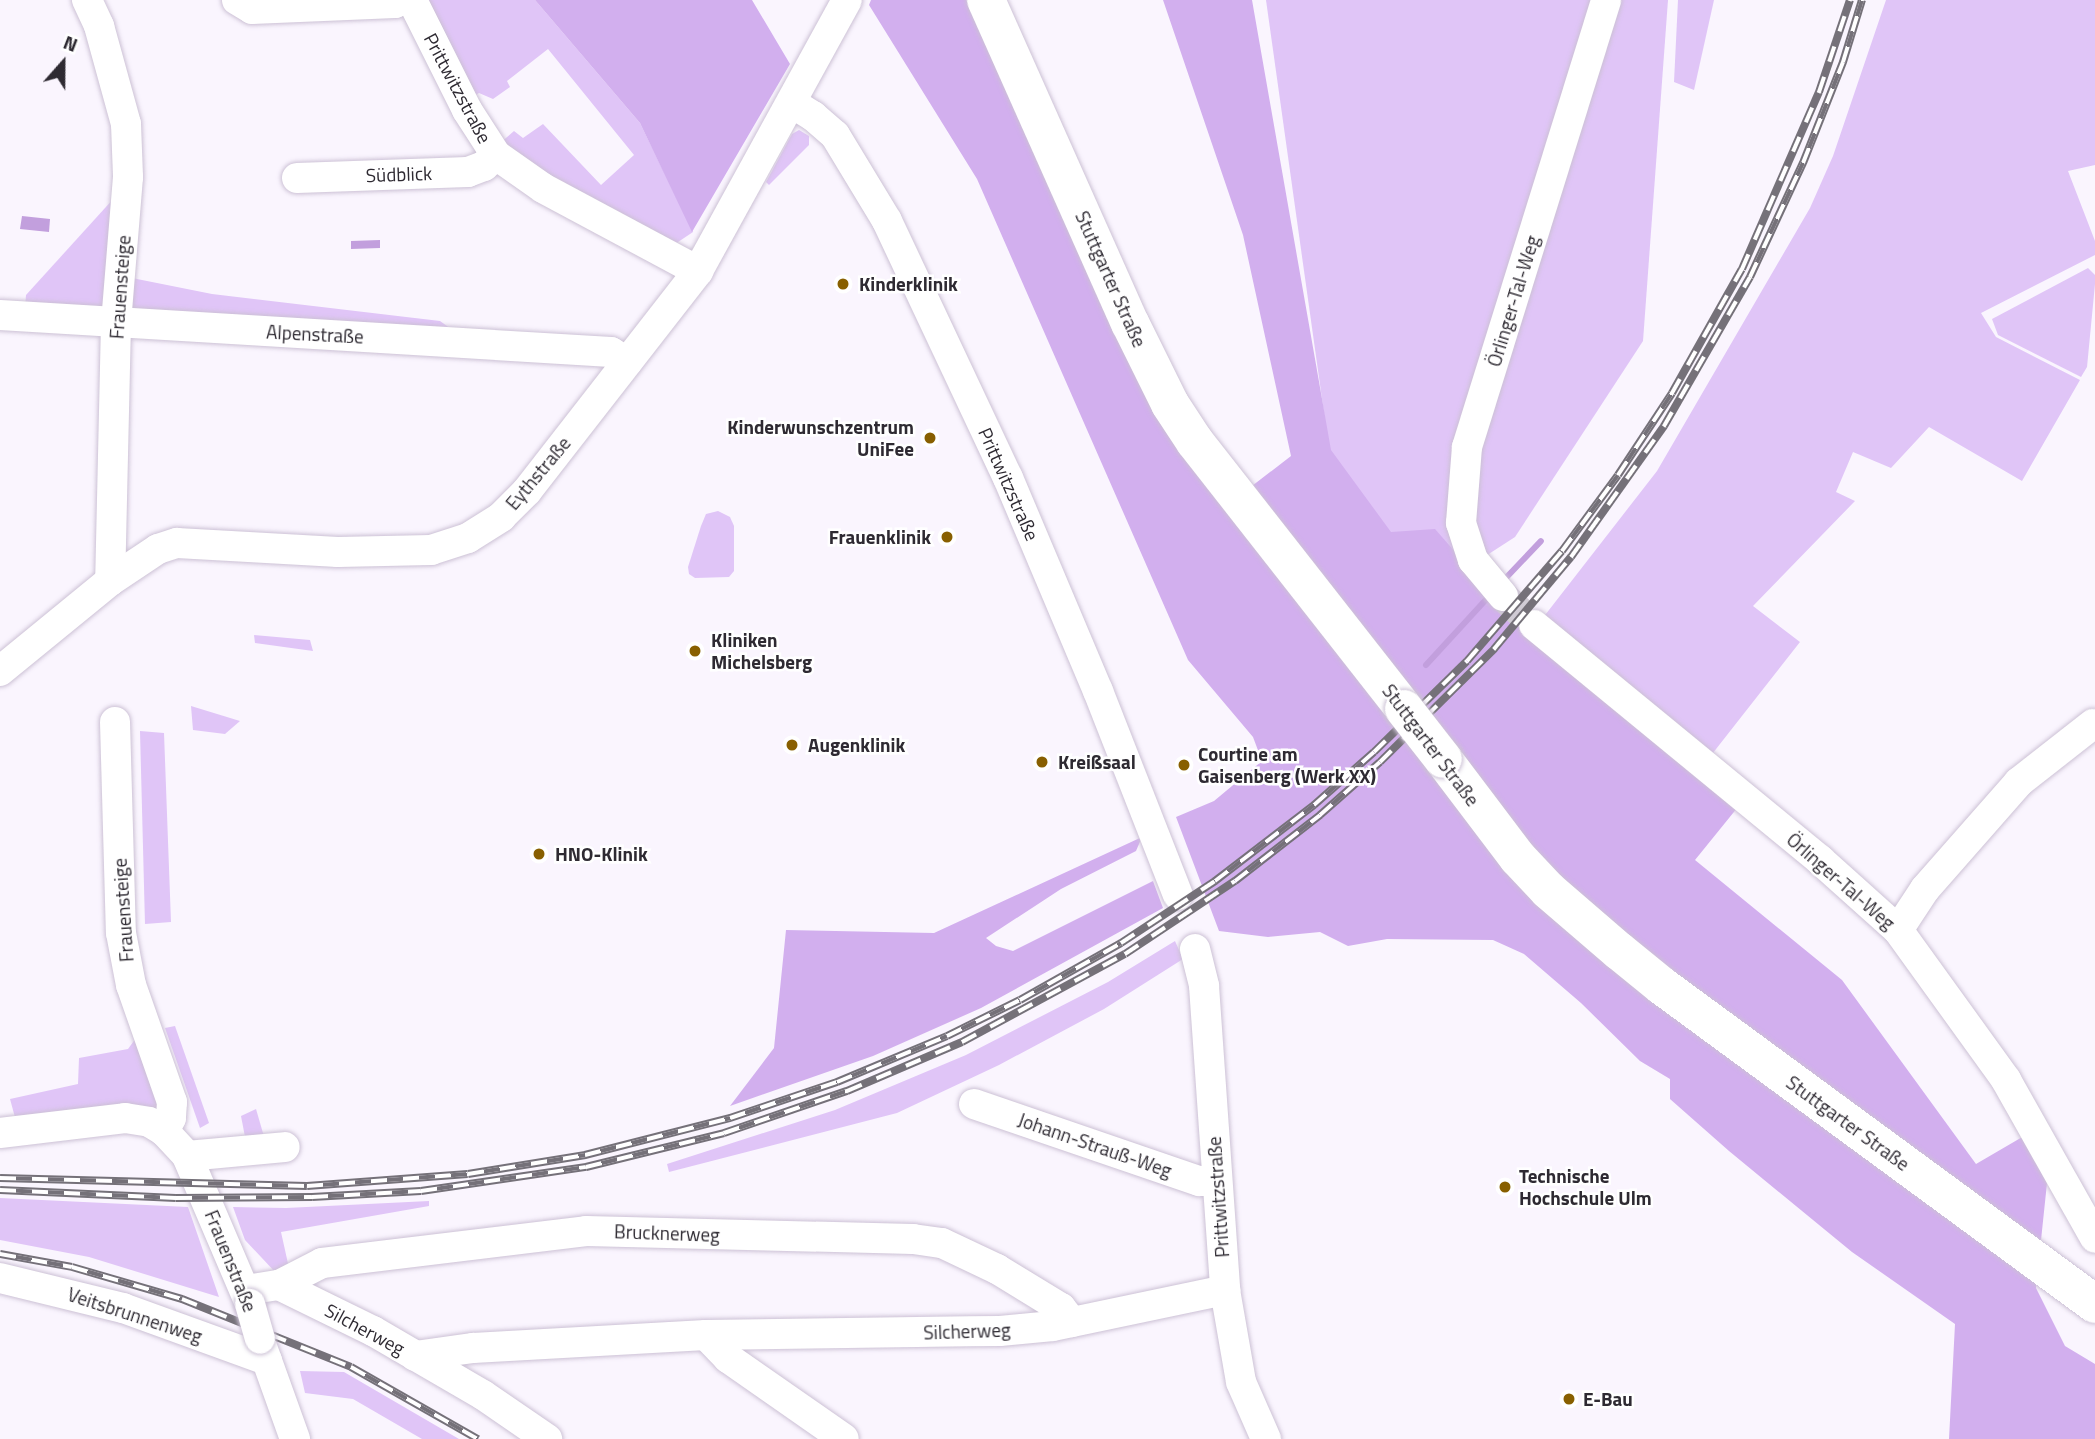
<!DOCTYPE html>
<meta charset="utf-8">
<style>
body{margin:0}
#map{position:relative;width:2095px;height:1439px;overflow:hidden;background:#faf5fe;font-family:"Titillium Web",sans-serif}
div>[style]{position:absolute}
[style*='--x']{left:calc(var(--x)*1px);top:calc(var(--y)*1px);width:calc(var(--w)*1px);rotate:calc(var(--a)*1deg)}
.green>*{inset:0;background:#e0c5f7}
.forest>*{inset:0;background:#d2afee}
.water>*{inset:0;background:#c29fdd}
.stream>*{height:6px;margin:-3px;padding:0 3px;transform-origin:3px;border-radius:3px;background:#c29fdd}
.minor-tunnel>*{height:30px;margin-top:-15px;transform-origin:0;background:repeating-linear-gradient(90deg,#d1ccd5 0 30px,transparent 0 45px)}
.roads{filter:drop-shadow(0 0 2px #ccc1d5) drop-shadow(0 0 2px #ccc1d5)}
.minor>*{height:30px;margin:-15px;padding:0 15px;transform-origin:15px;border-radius:15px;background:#fff}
.major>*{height:38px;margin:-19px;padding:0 19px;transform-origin:19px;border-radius:19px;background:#fff}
.rail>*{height:8px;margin-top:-4px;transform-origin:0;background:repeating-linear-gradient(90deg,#fff 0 16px,#757179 0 32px);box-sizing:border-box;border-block:2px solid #757179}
.bridges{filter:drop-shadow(0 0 2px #ccc1d5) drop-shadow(0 0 2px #ccc1d5)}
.minor-bridge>*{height:30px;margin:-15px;padding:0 15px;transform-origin:15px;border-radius:15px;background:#fff}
.major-bridge>*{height:38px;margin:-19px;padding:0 19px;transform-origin:19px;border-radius:19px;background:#fff}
.dots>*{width:19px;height:19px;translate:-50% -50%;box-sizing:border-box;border:4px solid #fff;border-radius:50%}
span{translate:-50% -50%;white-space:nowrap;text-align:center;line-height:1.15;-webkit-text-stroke:5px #fff;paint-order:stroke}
.street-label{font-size:19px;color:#2e2a32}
.poi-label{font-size:19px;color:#2e2a32;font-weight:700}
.left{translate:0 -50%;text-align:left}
.right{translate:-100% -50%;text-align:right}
.north{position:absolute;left:28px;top:28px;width:70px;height:70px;-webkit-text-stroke:5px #fff;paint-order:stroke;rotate:21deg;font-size:19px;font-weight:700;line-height:28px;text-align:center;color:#2e2a32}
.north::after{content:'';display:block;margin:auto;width:24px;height:32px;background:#2e2a32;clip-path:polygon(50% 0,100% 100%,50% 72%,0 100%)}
</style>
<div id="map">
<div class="green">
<div style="clip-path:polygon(412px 0,535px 0,640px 123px,693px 232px,675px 244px,492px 150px,514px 131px,523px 138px,543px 124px,601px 185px,634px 155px,548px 49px,507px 81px,510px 87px,493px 99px,479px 93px,463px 102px)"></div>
<div style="clip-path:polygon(1266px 0,1668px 0,1643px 341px,1515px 537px,1430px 592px,1331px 463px)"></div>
<div style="clip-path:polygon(1678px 0,1714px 0,1694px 90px,1674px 82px)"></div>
<div style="clip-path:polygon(1886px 0,2095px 0,2095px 165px,2068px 171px,2095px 241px,2095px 255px,1981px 313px,1996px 337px,2080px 380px,2022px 481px,1929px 427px,1891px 468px,1853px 452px,1836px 492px,1855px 501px,1753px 606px,1800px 642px,1709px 758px,1542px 619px,1657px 471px,1810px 208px,1833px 156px)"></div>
<div style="clip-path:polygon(799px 130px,809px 136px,809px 145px,769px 185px,766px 182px,792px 134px)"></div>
<div style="clip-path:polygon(115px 197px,105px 314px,25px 308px,26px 295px)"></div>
<div style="clip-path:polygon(2088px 268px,2095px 275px,2095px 284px,2087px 367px,2081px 377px,1998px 335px,1992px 319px)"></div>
<div style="clip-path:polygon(132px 278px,212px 294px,440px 321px,458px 334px,130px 314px)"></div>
<div style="clip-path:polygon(718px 511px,730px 517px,734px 526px,734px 571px,729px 577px,695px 578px,689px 574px,688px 567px,701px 526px,706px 514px)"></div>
<div style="clip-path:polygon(254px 635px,310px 640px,313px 651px,255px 643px)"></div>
<div style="clip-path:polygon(191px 706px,240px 721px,225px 734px,193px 730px)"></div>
<div style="clip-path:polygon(140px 731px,164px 733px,171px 922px,145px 924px)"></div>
<div style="clip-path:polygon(1175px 941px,1183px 959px,1104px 1009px,999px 1065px,897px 1113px,669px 1172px,667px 1164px,835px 1110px,966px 1055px,1108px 982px)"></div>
<div style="clip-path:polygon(175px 1026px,209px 1123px,200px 1128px,165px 1028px)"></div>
<div style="clip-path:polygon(136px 1038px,162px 1116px,16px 1121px,10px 1099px,78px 1084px,79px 1058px,128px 1049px)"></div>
<div style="clip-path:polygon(256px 1109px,265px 1140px,246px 1142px,241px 1116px)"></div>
<div style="clip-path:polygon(0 1198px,188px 1207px,219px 1297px,89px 1257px,0 1240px)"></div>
<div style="clip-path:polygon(429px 1201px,429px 1206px,281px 1232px,289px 1268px,276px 1273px,245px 1240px,233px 1207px,286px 1208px)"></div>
<div style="clip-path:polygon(300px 1371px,344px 1372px,459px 1439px,422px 1439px,353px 1399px,305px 1393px)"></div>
</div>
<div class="forest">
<div style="clip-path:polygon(535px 0,752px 0,790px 64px,692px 232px,640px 123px)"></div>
<div style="clip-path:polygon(871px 0,973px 0,1239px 496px,1291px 456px,1243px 235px,1163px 0,1252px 0,1331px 450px,1391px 532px,1435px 529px,1484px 585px,1536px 632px,1742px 802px,1695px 860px,1842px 980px,1976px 1164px,2024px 1136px,2047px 1183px,2036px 1288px,2065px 1346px,2095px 1364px,2095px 1439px,1949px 1439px,1955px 1324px,1852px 1252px,1729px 1151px,1670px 1099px,1670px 1079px,1640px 1061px,1581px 1003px,1524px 954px,1493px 940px,1387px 939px,1348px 946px,1320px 932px,1268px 937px,1219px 931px,1176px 817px,1214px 801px,1262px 761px,1253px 737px,1188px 660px,977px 179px,869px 5px)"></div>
<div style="clip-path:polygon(1142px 837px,1136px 851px,1061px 889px,986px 938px,996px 946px,1013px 951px,1153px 881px,1163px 908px,981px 1008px,873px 1056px,730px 1106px,774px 1048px,786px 930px,934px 933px)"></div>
</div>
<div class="water">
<div style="clip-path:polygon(22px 216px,50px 219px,49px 232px,20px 229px)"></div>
<div style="clip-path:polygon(380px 240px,380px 248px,351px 249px,351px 241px)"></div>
</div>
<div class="stream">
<div style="--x:1503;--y:581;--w:55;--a:-46.5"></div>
<div style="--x:1426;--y:665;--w:96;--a:-47.5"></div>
</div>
<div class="minor-tunnel">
<div style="--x:1503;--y:596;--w:42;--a:43.1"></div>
</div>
<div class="roads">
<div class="minor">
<div style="--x:87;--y:0;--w:29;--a:65"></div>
<div style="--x:99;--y:26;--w:102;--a:74.6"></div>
<div style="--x:126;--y:124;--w:53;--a:87.8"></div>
<div style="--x:128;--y:177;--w:146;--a:94.7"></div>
<div style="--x:116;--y:323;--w:258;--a:91.3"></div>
<div style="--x:237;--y:0;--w:17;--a:31"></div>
<div style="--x:252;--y:9;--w:143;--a:-2.4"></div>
<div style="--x:395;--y:3;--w:8;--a:-23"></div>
<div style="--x:412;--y:0;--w:123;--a:63.4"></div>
<div style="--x:467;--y:110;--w:54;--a:57.2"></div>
<div style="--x:496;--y:155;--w:57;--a:35.1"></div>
<div style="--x:543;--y:188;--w:176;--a:28.2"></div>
<div style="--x:792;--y:103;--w:25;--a:32"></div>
<div style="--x:813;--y:116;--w:29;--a:41"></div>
<div style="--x:835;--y:135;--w:100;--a:58.8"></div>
<div style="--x:887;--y:221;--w:284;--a:64.8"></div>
<div style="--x:1008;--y:478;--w:231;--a:67.1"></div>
<div style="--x:1098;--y:691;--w:219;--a:68.6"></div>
<div style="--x:297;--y:178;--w:171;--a:-2"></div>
<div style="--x:468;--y:172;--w:17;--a:-21"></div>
<div style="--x:484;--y:166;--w:16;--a:-43"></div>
<div style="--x:0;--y:315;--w:612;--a:3.47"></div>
<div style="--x:611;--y:352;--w:19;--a:32"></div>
<div style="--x:1503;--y:596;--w:47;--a:-129.8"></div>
<div style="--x:1473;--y:560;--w:39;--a:-108"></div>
<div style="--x:1461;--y:523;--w:76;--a:-85.5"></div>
<div style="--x:1467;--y:447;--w:468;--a:-72.7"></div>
<div style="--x:1534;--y:625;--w:370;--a:39.4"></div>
<div style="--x:1820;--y:860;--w:105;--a:41.9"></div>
<div style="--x:1898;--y:930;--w:185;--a:54.2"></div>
<div style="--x:2006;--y:1080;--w:181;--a:60.6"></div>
<div style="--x:0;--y:671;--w:142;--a:-39.3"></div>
<div style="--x:110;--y:581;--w:58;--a:-33.7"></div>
<div style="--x:158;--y:549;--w:20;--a:-18"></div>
<div style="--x:177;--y:543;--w:161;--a:3.2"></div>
<div style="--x:338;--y:552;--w:93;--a:-1.2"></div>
<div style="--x:431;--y:550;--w:39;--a:-18"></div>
<div style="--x:468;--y:538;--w:39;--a:-32"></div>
<div style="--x:501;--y:517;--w:37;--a:-45"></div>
<div style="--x:527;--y:491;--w:279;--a:-52.1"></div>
<div style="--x:698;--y:271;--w:309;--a:-61.2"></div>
<div style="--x:115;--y:722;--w:211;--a:88.4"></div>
<div style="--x:121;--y:933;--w:53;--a:79.1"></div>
<div style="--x:131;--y:985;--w:124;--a:70.7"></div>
<div style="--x:172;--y:1102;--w:16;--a:94"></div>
<div style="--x:171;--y:1118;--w:15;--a:118"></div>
<div style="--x:1898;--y:930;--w:49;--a:-56.6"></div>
<div style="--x:1925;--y:889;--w:142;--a:-48.7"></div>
<div style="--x:2019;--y:782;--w:94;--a:-38.1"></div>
<div style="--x:1195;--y:949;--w:38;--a:76"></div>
<div style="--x:1204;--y:986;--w:305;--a:86"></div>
<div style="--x:1225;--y:1290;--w:93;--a:80.1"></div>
<div style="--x:1241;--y:1382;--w:62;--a:66.3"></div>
<div style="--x:974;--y:1104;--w:238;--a:18.9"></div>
<div style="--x:1199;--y:1181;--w:17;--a:0"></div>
<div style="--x:0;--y:1133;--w:126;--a:-6.8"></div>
<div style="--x:125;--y:1118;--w:24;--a:9"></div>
<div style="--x:149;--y:1122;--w:17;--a:31"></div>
<div style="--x:164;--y:1131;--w:34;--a:47"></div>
<div style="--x:187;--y:1156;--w:161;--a:66.9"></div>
<div style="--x:187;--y:1156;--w:98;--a:-5.2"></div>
<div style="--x:0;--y:1278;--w:127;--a:13.7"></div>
<div style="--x:123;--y:1308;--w:153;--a:19.9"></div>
<div style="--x:279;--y:1285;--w:105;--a:26.1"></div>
<div style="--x:373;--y:1331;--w:127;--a:30.2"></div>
<div style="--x:483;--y:1395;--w:78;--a:34.5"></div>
<div style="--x:246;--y:1290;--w:33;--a:-9"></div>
<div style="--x:279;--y:1285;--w:48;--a:-27.1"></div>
<div style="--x:322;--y:1263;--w:266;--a:-6.9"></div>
<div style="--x:586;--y:1231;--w:327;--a:1.4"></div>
<div style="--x:913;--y:1239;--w:29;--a:8"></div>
<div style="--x:942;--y:1243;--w:61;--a:25.3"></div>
<div style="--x:997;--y:1269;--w:75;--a:31.4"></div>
<div style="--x:1061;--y:1308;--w:18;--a:52"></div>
<div style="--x:706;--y:1335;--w:32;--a:46"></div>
<div style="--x:728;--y:1358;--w:141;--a:34.9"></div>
<div style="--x:261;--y:1344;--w:101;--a:70.3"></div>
<div style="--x:415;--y:1356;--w:59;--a:-7.9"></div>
<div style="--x:473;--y:1348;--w:233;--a:-3.2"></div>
<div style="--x:706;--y:1335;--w:294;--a:-0.8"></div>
<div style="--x:1000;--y:1331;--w:53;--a:-5.4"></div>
<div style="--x:1053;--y:1326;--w:176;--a:-11.8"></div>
</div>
<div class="major">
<div style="--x:986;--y:0;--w:354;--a:66"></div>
<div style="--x:1130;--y:323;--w:90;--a:63.7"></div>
<div style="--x:1170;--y:404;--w:45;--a:56.7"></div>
<div style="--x:1195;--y:442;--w:339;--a:51.9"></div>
<div style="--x:1443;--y:759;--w:124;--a:52.9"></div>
<div style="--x:1518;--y:858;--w:44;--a:46.8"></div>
<div style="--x:1548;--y:890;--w:94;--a:40.7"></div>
<div style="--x:1619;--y:951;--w:55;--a:39.1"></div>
<div style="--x:1662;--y:986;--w:537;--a:36.29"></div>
</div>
</div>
<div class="rail">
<div style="--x:0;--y:1178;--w:307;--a:1.5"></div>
<div style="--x:307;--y:1186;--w:161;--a:-4.3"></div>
<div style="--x:468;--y:1174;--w:119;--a:-9.2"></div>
<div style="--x:585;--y:1155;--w:150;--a:-14.3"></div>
<div style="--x:730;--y:1118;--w:113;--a:-18.6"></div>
<div style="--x:837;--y:1082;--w:119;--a:-22.7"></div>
<div style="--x:947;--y:1036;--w:81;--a:-26.3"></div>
<div style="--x:1020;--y:1000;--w:116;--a:-29.4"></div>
<div style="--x:1121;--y:943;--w:113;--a:-33.4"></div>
<div style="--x:1215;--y:881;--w:125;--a:-37.5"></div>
<div style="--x:1314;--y:805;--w:80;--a:-41.5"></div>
<div style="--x:1374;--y:752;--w:130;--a:-44.4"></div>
<div style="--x:1467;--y:661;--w:145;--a:-49.2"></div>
<div style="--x:1562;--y:551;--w:94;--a:-53.6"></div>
<div style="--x:1618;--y:475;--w:98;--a:-56.6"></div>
<div style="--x:1672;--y:393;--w:142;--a:-60.6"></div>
<div style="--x:1742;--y:269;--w:193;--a:-66.5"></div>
<div style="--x:1819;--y:92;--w:97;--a:-71.4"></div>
<div style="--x:0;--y:1190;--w:176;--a:2.6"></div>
<div style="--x:176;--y:1198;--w:136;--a:-0.4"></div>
<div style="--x:312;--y:1197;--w:109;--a:-3.2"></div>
<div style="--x:421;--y:1191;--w:167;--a:-8.3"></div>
<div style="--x:586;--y:1167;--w:142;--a:-13.8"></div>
<div style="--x:724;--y:1133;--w:130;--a:-18.9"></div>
<div style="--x:847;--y:1091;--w:125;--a:-23.1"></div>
<div style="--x:962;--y:1042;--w:185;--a:-28.4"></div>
<div style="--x:1125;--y:954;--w:132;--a:-33.6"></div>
<div style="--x:1235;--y:881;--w:108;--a:-37.8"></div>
<div style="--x:1320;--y:815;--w:80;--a:-41.5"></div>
<div style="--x:1380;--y:762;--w:161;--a:-44.7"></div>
<div style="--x:1494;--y:649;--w:120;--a:-50.1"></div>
<div style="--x:1571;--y:557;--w:161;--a:-54.6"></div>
<div style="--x:1664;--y:426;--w:172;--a:-60"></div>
<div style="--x:1750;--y:277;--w:126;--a:-65.1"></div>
<div style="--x:1803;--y:163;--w:109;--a:-68.4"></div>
<div style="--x:1843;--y:62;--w:65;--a:-73"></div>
<div style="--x:0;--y:1254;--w:73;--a:10.2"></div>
<div style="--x:72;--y:1267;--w:115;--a:16.2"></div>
<div style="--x:182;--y:1299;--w:182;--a:21.9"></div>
<div style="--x:351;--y:1367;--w:146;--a:29.6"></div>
</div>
<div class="bridges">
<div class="minor-bridge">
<div style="--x:250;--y:1304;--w:36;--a:74"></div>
</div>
<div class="major-bridge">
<div style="--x:1404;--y:709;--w:63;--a:52"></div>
</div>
</div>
<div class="dots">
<div style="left:843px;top:284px;background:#885f00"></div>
<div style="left:930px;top:438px;background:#885f00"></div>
<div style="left:947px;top:537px;background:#885f00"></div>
<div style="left:695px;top:651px;background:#885f00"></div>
<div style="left:792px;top:745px;background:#885f00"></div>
<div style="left:1042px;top:762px;background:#885f00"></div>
<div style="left:1184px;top:765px;background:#885f00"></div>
<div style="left:539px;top:854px;background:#885f00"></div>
<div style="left:1505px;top:1187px;background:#885f00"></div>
<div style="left:1569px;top:1399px;background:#885f00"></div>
</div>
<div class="street-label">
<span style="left:458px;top:88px;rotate:62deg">Prittwitzstraße</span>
<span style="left:399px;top:174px;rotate:-2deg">Südblick</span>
<span style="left:1111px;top:279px;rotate:66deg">Stuttgarter Straße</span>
<span style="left:120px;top:287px;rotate:-86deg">Frauensteige</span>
<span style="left:1513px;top:301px;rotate:-73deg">Örlinger-Tal-Weg</span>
<span style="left:315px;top:334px;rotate:3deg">Alpenstraße</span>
<span style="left:538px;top:473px;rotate:-50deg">Eythstraße</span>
<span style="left:1009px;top:484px;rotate:66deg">Prittwitzstraße</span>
<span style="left:1431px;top:745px;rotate:53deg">Stuttgarter Straße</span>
<span style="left:1841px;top:881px;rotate:41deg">Örlinger-Tal-Weg</span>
<span style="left:123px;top:910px;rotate:-94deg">Frauensteige</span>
<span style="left:1848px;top:1123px;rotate:36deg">Stuttgarter Straße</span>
<span style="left:1095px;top:1145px;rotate:19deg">Johann-Strauß-Weg</span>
<span style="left:1218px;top:1197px;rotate:-94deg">Prittwitzstraße</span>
<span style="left:667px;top:1233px;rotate:2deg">Brucknerweg</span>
<span style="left:231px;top:1261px;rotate:68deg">Frauenstraße</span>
<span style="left:135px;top:1315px;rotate:18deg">Veitsbrunnenweg</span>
<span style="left:365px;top:1329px;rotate:28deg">Silcherweg</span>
<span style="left:967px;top:1331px;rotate:-2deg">Silcherweg</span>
</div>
<div class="poi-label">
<span class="left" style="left:859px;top:284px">Kinderklinik</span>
<span class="right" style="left:914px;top:438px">Kinderwunschzentrum<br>UniFee</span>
<span class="right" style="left:931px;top:537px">Frauenklinik</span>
<span class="left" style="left:711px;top:651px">Kliniken<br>Michelsberg</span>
<span class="left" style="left:808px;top:745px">Augenklinik</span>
<span class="left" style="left:1198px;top:765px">Courtine am<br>Gaisenberg (Werk XX)</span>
<span class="left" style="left:1058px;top:762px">Kreißsaal</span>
<span class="left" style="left:555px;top:854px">HNO-Klinik</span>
<span class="left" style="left:1519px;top:1187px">Technische<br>Hochschule Ulm</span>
<span class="left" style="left:1583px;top:1399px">E-Bau</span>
</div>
<div class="north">N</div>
</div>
